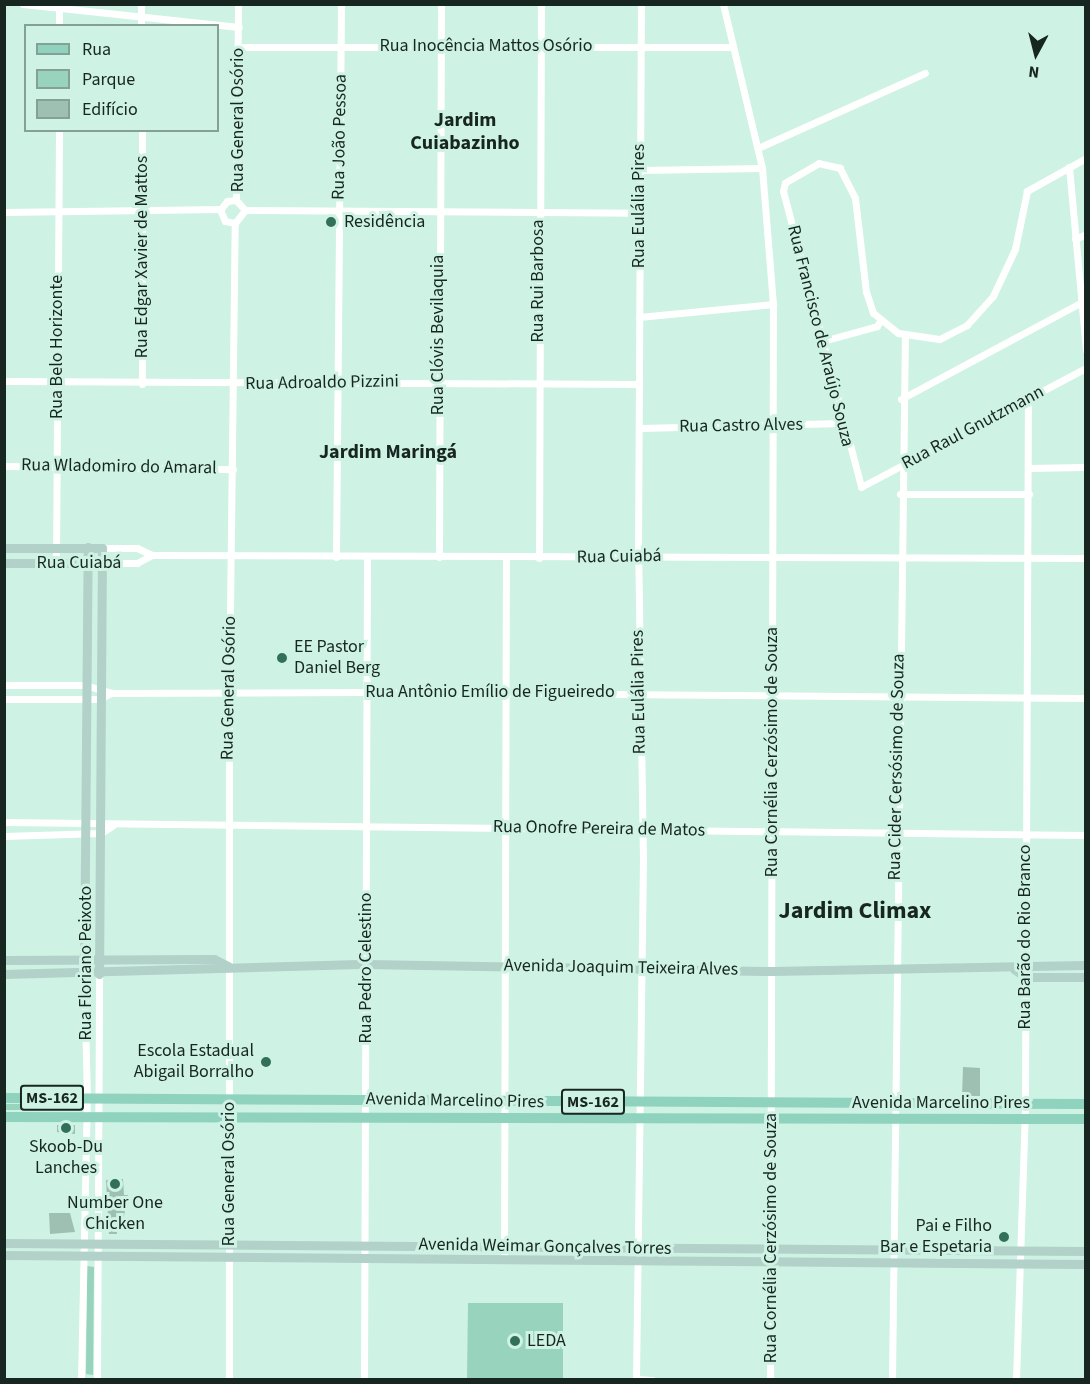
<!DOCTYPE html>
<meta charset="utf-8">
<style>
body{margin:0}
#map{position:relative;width:1090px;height:1384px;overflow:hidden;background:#cef2e4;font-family:"Source Sans 3",sans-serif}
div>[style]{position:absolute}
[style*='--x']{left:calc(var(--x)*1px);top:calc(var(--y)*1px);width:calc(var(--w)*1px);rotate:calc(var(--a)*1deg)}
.green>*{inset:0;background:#98d3bd}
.building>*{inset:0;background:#9ec0b3}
.street>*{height:7px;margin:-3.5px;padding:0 3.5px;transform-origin:3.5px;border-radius:3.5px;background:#fff}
.secondary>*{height:9px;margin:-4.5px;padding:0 4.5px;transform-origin:4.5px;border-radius:4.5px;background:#b2d1c8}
.primary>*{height:10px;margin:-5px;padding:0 5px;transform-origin:5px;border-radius:5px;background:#8fd2be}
.dots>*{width:16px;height:16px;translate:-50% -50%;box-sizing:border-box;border:3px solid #cef2e4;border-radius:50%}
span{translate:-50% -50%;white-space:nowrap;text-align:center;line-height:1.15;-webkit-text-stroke:6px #cef2e4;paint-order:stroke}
.shield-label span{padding:2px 4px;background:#cef2e4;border:2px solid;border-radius:4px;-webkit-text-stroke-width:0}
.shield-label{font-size:16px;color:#182621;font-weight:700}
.street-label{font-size:18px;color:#182621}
.poi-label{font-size:18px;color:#182621}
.left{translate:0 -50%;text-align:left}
.right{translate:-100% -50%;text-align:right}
.neighbourhood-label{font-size:20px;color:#182621;font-weight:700}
.district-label{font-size:24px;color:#182621;font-weight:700}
.frame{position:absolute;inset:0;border:6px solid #182621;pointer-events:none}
.legend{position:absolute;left:24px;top:24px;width:195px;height:108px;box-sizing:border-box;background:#cef2e4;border:2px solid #85a096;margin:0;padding:8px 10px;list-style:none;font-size:18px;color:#182621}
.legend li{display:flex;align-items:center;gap:12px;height:30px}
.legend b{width:30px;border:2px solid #85a096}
.north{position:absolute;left:1006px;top:24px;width:60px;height:60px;-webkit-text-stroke:4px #cef2e4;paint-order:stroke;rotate:187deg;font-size:16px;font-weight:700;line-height:24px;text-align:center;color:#182621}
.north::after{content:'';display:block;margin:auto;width:21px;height:27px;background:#182621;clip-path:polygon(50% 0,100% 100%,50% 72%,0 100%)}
</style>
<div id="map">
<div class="green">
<div style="clip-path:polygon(5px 1104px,73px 1104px,73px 1110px,5px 1110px)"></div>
<div style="clip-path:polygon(87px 1266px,94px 1267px,93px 1375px,86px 1374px)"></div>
<div style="clip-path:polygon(468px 1303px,563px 1303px,563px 1379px,467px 1379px)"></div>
</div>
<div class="building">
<div style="clip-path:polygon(963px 1067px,980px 1068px,980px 1096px,962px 1096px)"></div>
<div style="clip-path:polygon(57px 1125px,75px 1125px,75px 1134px,57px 1132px)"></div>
<div style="clip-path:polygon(123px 1179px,124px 1195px,128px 1195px,123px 1221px,117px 1221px,117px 1234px,109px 1234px,106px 1180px)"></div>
<div style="clip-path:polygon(49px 1213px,70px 1213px,75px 1232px,50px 1234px)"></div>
</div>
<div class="street">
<div style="--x:23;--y:4;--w:217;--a:6.1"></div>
<div style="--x:141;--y:4;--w:22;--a:90"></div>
<div style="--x:723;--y:4;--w:169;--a:76.6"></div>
<div style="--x:762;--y:168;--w:136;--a:85.4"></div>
<div style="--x:773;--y:304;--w:1076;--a:90.16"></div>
<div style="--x:59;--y:26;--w:22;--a:-90"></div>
<div style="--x:239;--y:47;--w:494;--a:0"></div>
<div style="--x:142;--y:130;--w:254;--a:90"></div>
<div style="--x:758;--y:148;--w:183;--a:-24.2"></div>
<div style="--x:1086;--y:158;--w:68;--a:150.8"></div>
<div style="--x:1027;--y:191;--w:59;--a:101.7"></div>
<div style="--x:1015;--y:249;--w:52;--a:115.1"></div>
<div style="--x:993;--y:296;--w:39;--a:132"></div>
<div style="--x:967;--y:325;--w:31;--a:153"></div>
<div style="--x:939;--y:339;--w:41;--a:-171.7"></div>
<div style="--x:898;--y:333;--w:32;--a:-141"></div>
<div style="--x:873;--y:313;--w:22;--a:-108"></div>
<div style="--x:866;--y:292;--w:95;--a:-96.7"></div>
<div style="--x:855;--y:198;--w:34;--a:-117"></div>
<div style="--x:840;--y:168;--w:22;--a:-167"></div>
<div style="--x:819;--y:163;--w:39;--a:150"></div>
<div style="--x:785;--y:183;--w:8;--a:104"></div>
<div style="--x:783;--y:191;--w:306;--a:75.2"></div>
<div style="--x:861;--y:487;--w:255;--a:-27.9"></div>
<div style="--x:1069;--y:167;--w:184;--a:84.7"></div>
<div style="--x:639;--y:170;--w:123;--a:-0.9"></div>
<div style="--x:236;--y:200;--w:196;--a:-89.4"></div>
<div style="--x:245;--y:210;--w:393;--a:0.4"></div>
<div style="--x:4;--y:212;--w:217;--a:-0.8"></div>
<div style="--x:235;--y:223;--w:10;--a:-169"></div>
<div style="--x:225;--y:221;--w:12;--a:-114"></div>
<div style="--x:220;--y:210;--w:11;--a:-52"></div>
<div style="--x:227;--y:201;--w:9;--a:-6"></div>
<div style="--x:235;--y:223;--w:16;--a:-52"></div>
<div style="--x:245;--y:210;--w:13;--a:-132"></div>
<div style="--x:1075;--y:239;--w:12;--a:-24"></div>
<div style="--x:639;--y:317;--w:135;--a:-5.5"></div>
<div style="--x:823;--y:341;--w:56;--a:-15.5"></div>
<div style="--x:877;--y:326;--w:6;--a:-59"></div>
<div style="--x:4;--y:381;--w:635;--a:0.27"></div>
<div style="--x:901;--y:399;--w:210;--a:-28.2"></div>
<div style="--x:640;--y:428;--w:202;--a:-1.4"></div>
<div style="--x:4;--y:466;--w:229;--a:0.8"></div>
<div style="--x:1029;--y:468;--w:54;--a:-1.1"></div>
<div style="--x:900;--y:494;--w:129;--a:0"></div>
<div style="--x:102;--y:548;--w:35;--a:0"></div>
<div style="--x:137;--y:548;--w:17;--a:25"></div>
<div style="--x:152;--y:555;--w:934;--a:0.18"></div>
<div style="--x:336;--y:557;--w:553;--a:-89.48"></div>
<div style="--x:439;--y:557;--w:553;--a:-89.79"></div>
<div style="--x:539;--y:558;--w:554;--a:-89.79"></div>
<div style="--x:56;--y:563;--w:433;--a:-89.6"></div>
<div style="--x:101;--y:563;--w:36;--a:0"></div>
<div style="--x:137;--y:563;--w:17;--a:-28"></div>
<div style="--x:4;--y:685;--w:81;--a:0"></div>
<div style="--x:85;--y:685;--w:27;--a:17"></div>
<div style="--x:4;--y:699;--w:96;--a:0"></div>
<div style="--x:100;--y:699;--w:13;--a:-29"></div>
<div style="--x:111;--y:693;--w:255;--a:-0.2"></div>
<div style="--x:366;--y:692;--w:720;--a:0.48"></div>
<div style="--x:4;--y:822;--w:1082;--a:0.69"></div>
<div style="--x:4;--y:836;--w:97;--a:-1.8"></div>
<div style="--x:101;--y:833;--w:13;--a:-32"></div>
<div style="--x:504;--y:1259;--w:701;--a:-89.84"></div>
<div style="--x:636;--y:1379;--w:16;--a:4"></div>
<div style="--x:81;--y:1380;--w:282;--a:-88.8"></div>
<div style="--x:87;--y:1098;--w:124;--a:-91.4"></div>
<div style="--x:97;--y:1380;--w:406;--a:-89.7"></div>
<div style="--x:229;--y:1380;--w:687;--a:-90"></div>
<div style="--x:229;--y:693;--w:470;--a:-89.3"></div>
<div style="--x:364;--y:1380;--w:823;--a:-89.79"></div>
<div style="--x:636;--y:1380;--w:520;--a:-89.23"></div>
<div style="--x:643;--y:860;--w:305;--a:-90.9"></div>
<div style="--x:638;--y:555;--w:551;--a:-89.69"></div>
<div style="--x:892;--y:1380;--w:1045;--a:-89.29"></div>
<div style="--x:1016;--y:1380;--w:276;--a:-88.1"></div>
<div style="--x:1025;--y:1104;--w:705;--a:-89.76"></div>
</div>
<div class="secondary">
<div style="--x:4;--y:548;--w:98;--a:0"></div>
<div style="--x:102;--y:548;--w:426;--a:90.4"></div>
<div style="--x:4;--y:563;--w:97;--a:0"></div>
<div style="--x:4;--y:960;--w:210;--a:-0.3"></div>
<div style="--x:214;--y:959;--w:16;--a:27"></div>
<div style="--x:1014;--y:969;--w:14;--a:36"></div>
<div style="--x:1025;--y:977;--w:61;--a:0"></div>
<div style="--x:4;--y:974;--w:363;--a:-1.6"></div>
<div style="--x:367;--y:964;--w:406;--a:1"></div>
<div style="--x:773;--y:971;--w:313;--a:-1.1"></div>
<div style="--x:84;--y:974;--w:427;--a:-89.5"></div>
<div style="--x:4;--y:1243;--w:1082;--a:0.42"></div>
<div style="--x:4;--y:1255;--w:1082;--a:0.48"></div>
</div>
<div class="primary">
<div style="--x:4;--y:1098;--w:1082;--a:0.32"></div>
<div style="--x:4;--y:1117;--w:1082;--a:0.11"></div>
</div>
<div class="dots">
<div style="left:331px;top:222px;background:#33705c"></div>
<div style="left:282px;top:658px;background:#33705c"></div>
<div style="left:266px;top:1062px;background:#33705c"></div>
<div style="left:66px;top:1128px;background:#33705c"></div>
<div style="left:115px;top:1184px;background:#33705c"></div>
<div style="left:1004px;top:1237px;background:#33705c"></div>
<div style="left:515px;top:1341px;background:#33705c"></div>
</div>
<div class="shield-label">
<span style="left:52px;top:1098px">MS-162</span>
<span style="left:593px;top:1102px">MS-162</span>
</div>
<div class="street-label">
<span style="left:486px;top:46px">Rua Inocência Mattos Osório</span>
<span style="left:238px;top:120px;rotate:-90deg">Rua General Osório</span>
<span style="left:340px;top:137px;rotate:-89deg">Rua João Pessoa</span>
<span style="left:639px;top:206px;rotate:-90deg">Rua Eulália Pires</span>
<span style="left:142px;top:257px;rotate:-90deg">Rua Edgar Xavier de Mattos</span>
<span style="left:538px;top:281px;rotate:-90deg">Rua Rui Barbosa</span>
<span style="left:438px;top:335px;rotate:-90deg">Rua Clóvis Bevilaquia</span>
<span style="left:820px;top:336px;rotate:76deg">Rua Francisco de Araújo Souza</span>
<span style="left:57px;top:347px;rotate:-90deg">Rua Belo Horizonte</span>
<span style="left:322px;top:383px;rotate:-1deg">Rua Adroaldo Pizzini</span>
<span style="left:741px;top:426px;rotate:-1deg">Rua Castro Alves</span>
<span style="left:973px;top:428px;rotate:-28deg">Rua Raul Gnutzmann</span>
<span style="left:119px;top:467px;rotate:1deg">Rua Wladomiro do Amaral</span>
<span style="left:619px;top:557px;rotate:-1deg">Rua Cuiabá</span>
<span style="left:79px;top:563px">Rua Cuiabá</span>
<span style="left:229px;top:688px;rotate:-89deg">Rua General Osório</span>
<span style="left:490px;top:692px">Rua Antônio Emílio de Figueiredo</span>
<span style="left:639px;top:692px;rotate:-91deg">Rua Eulália Pires</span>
<span style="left:772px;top:752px;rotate:-90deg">Rua Cornélia Cerzósimo de Souza</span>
<span style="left:897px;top:767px;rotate:-89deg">Rua Cider Cersósimo de Souza</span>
<span style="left:599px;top:829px;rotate:1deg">Rua Onofre Pereira de Matos</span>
<span style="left:1025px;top:937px;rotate:-90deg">Rua Barão do Rio Branco</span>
<span style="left:86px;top:963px;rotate:-90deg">Rua Floriano Peixoto</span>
<span style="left:366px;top:968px;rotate:-90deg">Rua Pedro Celestino</span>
<span style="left:621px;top:968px;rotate:1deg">Avenida Joaquim Teixeira Alves</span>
<span style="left:455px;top:1101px;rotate:1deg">Avenida Marcelino Pires</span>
<span style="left:941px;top:1103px">Avenida Marcelino Pires</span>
<span style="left:229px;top:1174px;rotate:-90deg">Rua General Osório</span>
<span style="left:771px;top:1238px;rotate:-90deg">Rua Cornélia Cerzósimo de Souza</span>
<span style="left:545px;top:1247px;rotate:1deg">Avenida Weimar Gonçalves Torres</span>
</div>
<div class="poi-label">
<span class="left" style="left:344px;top:222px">Residência</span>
<span class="left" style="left:294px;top:658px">EE Pastor<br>Daniel Berg</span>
<span class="right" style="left:254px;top:1062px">Escola Estadual<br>Abigail Borralho</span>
<span style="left:66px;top:1158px">Skoob-Du<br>Lanches</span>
<span style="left:115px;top:1214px">Number One<br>Chicken</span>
<span class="right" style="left:992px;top:1237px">Pai e Filho<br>Bar e Espetaria</span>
<span class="left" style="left:527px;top:1341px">LEDA</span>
</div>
<div class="neighbourhood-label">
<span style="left:465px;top:132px">Jardim<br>Cuiabazinho</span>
<span style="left:388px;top:452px">Jardim Maringá</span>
</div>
<div class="district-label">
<span style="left:855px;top:911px">Jardim Climax</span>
</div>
<div class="frame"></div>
<ul class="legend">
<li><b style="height:8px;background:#8fd2be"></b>Rua</li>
<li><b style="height:16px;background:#98d3bd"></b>Parque</li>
<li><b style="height:16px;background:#9ec0b3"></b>Edifício</li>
</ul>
<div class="north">N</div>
</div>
